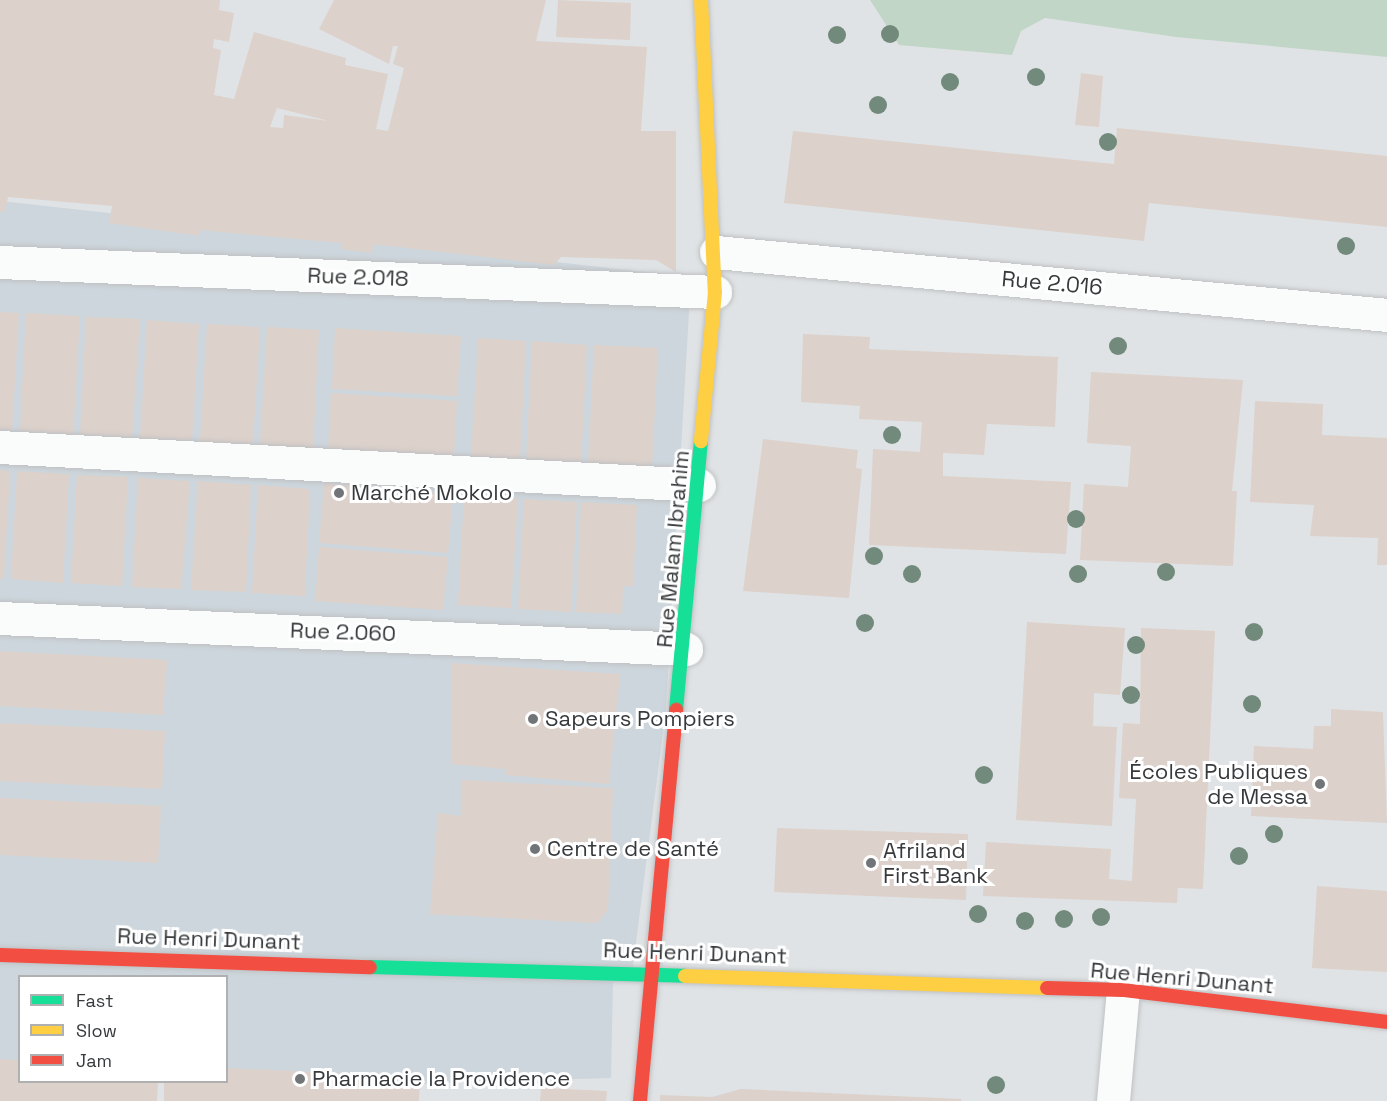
<!DOCTYPE html>
<meta charset="utf-8">
<style>
body{margin:0}
#map{position:relative;width:1387px;height:1101px;overflow:hidden;background:#e0e3e5;font-family:"Space Grotesk",sans-serif}
div>[style]{position:absolute}
[style*='--x']{left:calc(var(--x)*1px);top:calc(var(--y)*1px);width:calc(var(--w)*1px);rotate:calc(var(--a)*1deg)}
.built>*{inset:0;background:#cdd6dc}
.green>*{inset:0;background:#c1d6c7}
.building>*{inset:0;background:#dcd1cb}
.roads{filter:drop-shadow(0 0 2px #bfc1c3) drop-shadow(0 0 2px #bfc1c3)}
.street>*{height:33px;margin:-16.5px;padding:0 16.5px;transform-origin:16.5px;border-radius:16.5px;background:#fafbfb}
.fast>*{height:14px;margin:-7px;padding:0 7px;transform-origin:7px;border-radius:7px;background:#16e098}
.slow>*{height:14px;margin:-7px;padding:0 7px;transform-origin:7px;border-radius:7px;background:#ffcf43}
.jam>*{height:14px;margin:-7px;padding:0 7px;transform-origin:7px;border-radius:7px;background:#f24e42}
.trees>*{width:18px;height:18px;margin:-9px;border-radius:50%;background:#718a7b}
.dots>*{width:16px;height:16px;translate:-50% -50%;box-sizing:border-box;border:3px solid #fff;border-radius:50%}
span{translate:-50% -50%;white-space:nowrap;text-align:center;line-height:1.15;-webkit-text-stroke:6px #fff;paint-order:stroke}
.street-label{font-size:22px;color:#373a3c}
.poi-label{font-size:22px;color:#373a3c}
.left{translate:0 -50%;text-align:left}
.right{translate:-100% -50%;text-align:right}
.legend{position:absolute;left:18px;top:975px;width:210px;height:108px;box-sizing:border-box;background:#fff;border:2px solid #afb0b1;margin:0;padding:8px 10px;list-style:none;font-size:18px;color:#373a3c}
.legend li{display:flex;align-items:center;gap:12px;height:30px}
.legend b{width:30px;border:2px solid #afb0b1}
</style>
<div id="map">
<div class="built">
<div style="clip-path:polygon(0 201px,691px 277px,666px 709px,631px 981px,613px 982px,611px 1078px,426px 1084px,227px 1078px,226px 976px,20px 976px,19px 1072px,0 1072px)"></div>
</div>
<div class="green">
<div style="clip-path:polygon(870px 0,1387px 0,1387px 57px,1176px 37px,1045px 18px,1021px 31px,1012px 55px,899px 45px)"></div>
</div>
<div class="building">
<div style="clip-path:polygon(evenodd,0 0,220px 0,219px 10px,234px 13px,229px 42px,214px 39px,213px 48px,221px 50px,214px 95px,234px 99px,254px 32px,346px 58px,345px 65px,388px 74px,376px 129px,388px 131px,404px 68px,393px 64px,398px 46px,393px 46px,389px 64px,319px 29px,334px 0,546px 0,536px 41px,647px 47px,641px 131px,676px 131px,676px 272px,656px 260px,561px 257px,554px 265px,373px 244px,372px 253px,341px 249px,342px 243px,200px 230px,200px 236px,109px 223px,112px 206px,8px 197px,5px 212px,0 211px,0 0,277px 108px,329px 121px,284px 115px,283px 128px,270px 127px,277px 108px)"></div>
<div style="clip-path:polygon(558px 0,631px 3px,630px 40px,556px 37px)"></div>
<div style="clip-path:polygon(1081px 73px,1103px 76px,1099px 127px,1075px 125px)"></div>
<div style="clip-path:polygon(1117px 128px,1387px 156px,1387px 227px,1149px 203px,1144px 241px,784px 203px,793px 131px,1114px 164px)"></div>
<div style="clip-path:polygon(0 312px,19px 313px,12px 431px,0 430px)"></div>
<div style="clip-path:polygon(26px 313px,80px 316px,73px 435px,20px 431px)"></div>
<div style="clip-path:polygon(86px 317px,140px 319px,132px 438px,80px 435px)"></div>
<div style="clip-path:polygon(147px 320px,199px 324px,192px 441px,140px 439px)"></div>
<div style="clip-path:polygon(207px 324px,260px 327px,253px 444px,200px 442px)"></div>
<div style="clip-path:polygon(267px 327px,319px 330px,313px 449px,260px 445px)"></div>
<div style="clip-path:polygon(335px 328px,461px 336px,457px 396px,332px 389px)"></div>
<div style="clip-path:polygon(803px 334px,870px 337px,869px 349px,1058px 357px,1055px 427px,987px 424px,984px 455px,943px 453px,943px 476px,1071px 482px,1066px 554px,869px 545px,873px 449px,920px 452px,922px 422px,859px 419px,860px 406px,801px 402px)"></div>
<div style="clip-path:polygon(478px 338px,526px 341px,520px 462px,471px 458px)"></div>
<div style="clip-path:polygon(532px 341px,587px 345px,581px 465px,526px 462px)"></div>
<div style="clip-path:polygon(594px 345px,658px 348px,652px 468px,588px 465px)"></div>
<div style="clip-path:polygon(1091px 372px,1243px 380px,1232px 491px,1237px 491px,1233px 566px,1080px 560px,1084px 484px,1128px 487px,1131px 446px,1087px 443px)"></div>
<div style="clip-path:polygon(331px 393px,457px 401px,454px 458px,328px 452px)"></div>
<div style="clip-path:polygon(1255px 401px,1323px 404px,1322px 435px,1387px 438px,1387px 565px,1377px 565px,1378px 538px,1310px 536px,1314px 505px,1250px 502px)"></div>
<div style="clip-path:polygon(763px 439px,858px 450px,856px 468px,862px 469px,849px 598px,743px 591px)"></div>
<div style="clip-path:polygon(0 470px,10px 471px,4px 579px,0 579px)"></div>
<div style="clip-path:polygon(17px 471px,69px 474px,63px 583px,11px 579px)"></div>
<div style="clip-path:polygon(77px 475px,128px 477px,122px 586px,71px 583px)"></div>
<div style="clip-path:polygon(138px 478px,190px 481px,181px 589px,132px 587px)"></div>
<div style="clip-path:polygon(198px 481px,251px 485px,246px 592px,191px 590px)"></div>
<div style="clip-path:polygon(324px 483px,453px 494px,448px 553px,319px 543px)"></div>
<div style="clip-path:polygon(258px 485px,310px 489px,305px 596px,252px 593px)"></div>
<div style="clip-path:polygon(464px 496px,518px 498px,511px 608px,458px 605px)"></div>
<div style="clip-path:polygon(524px 499px,577px 502px,571px 612px,518px 609px)"></div>
<div style="clip-path:polygon(581px 502px,637px 505px,633px 586px,623px 586px,622px 614px,576px 612px)"></div>
<div style="clip-path:polygon(319px 547px,448px 557px,443px 610px,315px 601px)"></div>
<div style="clip-path:polygon(1027px 622px,1125px 628px,1120px 695px,1094px 693px,1093px 726px,1117px 727px,1112px 826px,1016px 820px)"></div>
<div style="clip-path:polygon(1141px 628px,1215px 631px,1203px 889px,1178px 888px,1177px 903px,983px 896px,986px 842px,1111px 849px,1109px 879px,1132px 881px,1136px 799px,1119px 798px,1123px 723px,1140px 724px)"></div>
<div style="clip-path:polygon(0 651px,167px 660px,163px 715px,0 706px)"></div>
<div style="clip-path:polygon(452px 663px,620px 674px,609px 784px,505px 775px,506px 769px,451px 764px)"></div>
<div style="clip-path:polygon(1331px 709px,1383px 712px,1387px 823px,1251px 816px,1254px 746px,1313px 749px,1314px 726px,1331px 726px)"></div>
<div style="clip-path:polygon(0 723px,165px 731px,162px 789px,0 781px)"></div>
<div style="clip-path:polygon(462px 780px,613px 788px,608px 910px,597px 923px,430px 914px,438px 813px,461px 816px)"></div>
<div style="clip-path:polygon(0 798px,161px 806px,158px 863px,0 855px)"></div>
<div style="clip-path:polygon(777px 828px,968px 834px,966px 900px,774px 892px)"></div>
<div style="clip-path:polygon(1317px 886px,1387px 891px,1387px 972px,1312px 968px)"></div>
<div style="clip-path:polygon(0 1059px,20px 1060px,20px 1082px,158px 1082px,157px 1101px,0 1101px)"></div>
<div style="clip-path:polygon(226px 1068px,420px 1077px,419px 1101px,164px 1101px,164px 1082px,226px 1082px)"></div>
<div style="clip-path:polygon(541px 1088px,607px 1091px,606px 1101px,540px 1101px)"></div>
<div style="clip-path:polygon(741px 1089px,961px 1099px,961px 1101px,660px 1101px,660px 1095px,712px 1097px)"></div>
</div>
<div class="roads">
<div class="street">
<div style="--x:716;--y:252;--w:674;--a:5.36"></div>
<div style="--x:0;--y:262;--w:716;--a:2.4"></div>
<div style="--x:0;--y:447;--w:700;--a:3.11"></div>
<div style="--x:0;--y:618;--w:687;--a:2.59"></div>
<div style="--x:1113;--y:1101;--w:111;--a:-84.9"></div>
</div>
<div class="fast">
<div style="--x:676;--y:710;--w:270;--a:-84.7"></div>
<div style="--x:370;--y:967;--w:315;--a:1.6"></div>
</div>
<div class="slow">
<div style="--x:701;--y:0;--w:292;--a:87.3"></div>
<div style="--x:715;--y:292;--w:150;--a:95.4"></div>
<div style="--x:685;--y:976;--w:362;--a:1.9"></div>
</div>
<div class="jam">
<div style="--x:0;--y:955;--w:370;--a:1.9"></div>
<div style="--x:1047;--y:988;--w:76;--a:1.5"></div>
<div style="--x:1123;--y:990;--w:266;--a:6.9"></div>
<div style="--x:640;--y:1101;--w:393;--a:-84.7"></div>
</div>
</div>
<div class="trees">
<div style="left:890px;top:34px"></div>
<div style="left:837px;top:35px"></div>
<div style="left:1036px;top:77px"></div>
<div style="left:950px;top:82px"></div>
<div style="left:878px;top:105px"></div>
<div style="left:1108px;top:142px"></div>
<div style="left:1346px;top:246px"></div>
<div style="left:1118px;top:346px"></div>
<div style="left:892px;top:435px"></div>
<div style="left:1076px;top:519px"></div>
<div style="left:874px;top:556px"></div>
<div style="left:1166px;top:572px"></div>
<div style="left:912px;top:574px"></div>
<div style="left:1078px;top:574px"></div>
<div style="left:865px;top:623px"></div>
<div style="left:1254px;top:632px"></div>
<div style="left:1136px;top:645px"></div>
<div style="left:1131px;top:695px"></div>
<div style="left:1252px;top:704px"></div>
<div style="left:984px;top:775px"></div>
<div style="left:1274px;top:834px"></div>
<div style="left:1239px;top:856px"></div>
<div style="left:978px;top:914px"></div>
<div style="left:1101px;top:917px"></div>
<div style="left:1064px;top:919px"></div>
<div style="left:1025px;top:921px"></div>
<div style="left:996px;top:1085px"></div>
</div>
<div class="dots">
<div style="left:339px;top:493px;background:#727577"></div>
<div style="left:533px;top:719px;background:#727577"></div>
<div style="left:1320px;top:784px;background:#727577"></div>
<div style="left:535px;top:849px;background:#727577"></div>
<div style="left:871px;top:863px;background:#727577"></div>
<div style="left:300px;top:1079px;background:#727577"></div>
</div>
<div class="street-label">
<span style="left:358px;top:277px;rotate:2deg">Rue 2.018</span>
<span style="left:1052px;top:283px;rotate:5deg">Rue 2.016</span>
<span style="left:673px;top:549px;rotate:-85deg">Rue Malam Ibrahim</span>
<span style="left:343px;top:632px;rotate:2deg">Rue 2.060</span>
<span style="left:209px;top:939px;rotate:2deg">Rue Henri Dunant</span>
<span style="left:695px;top:953px;rotate:2deg">Rue Henri Dunant</span>
<span style="left:1182px;top:978px;rotate:5deg">Rue Henri Dunant</span>
</div>
<div class="poi-label">
<span class="left" style="left:351px;top:493px">Marché Mokolo</span>
<span class="left" style="left:545px;top:719px">Sapeurs Pompiers</span>
<span class="right" style="left:1308px;top:784px">Écoles Publiques<br>de Messa</span>
<span class="left" style="left:547px;top:849px">Centre de Santé</span>
<span class="left" style="left:883px;top:863px">Afriland<br>First Bank</span>
<span class="left" style="left:312px;top:1079px">Pharmacie la Providence</span>
</div>
<ul class="legend">
<li><b style="height:8px;background:#16e098"></b>Fast</li>
<li><b style="height:8px;background:#ffcf43"></b>Slow</li>
<li><b style="height:8px;background:#f24e42"></b>Jam</li>
</ul>
</div>
